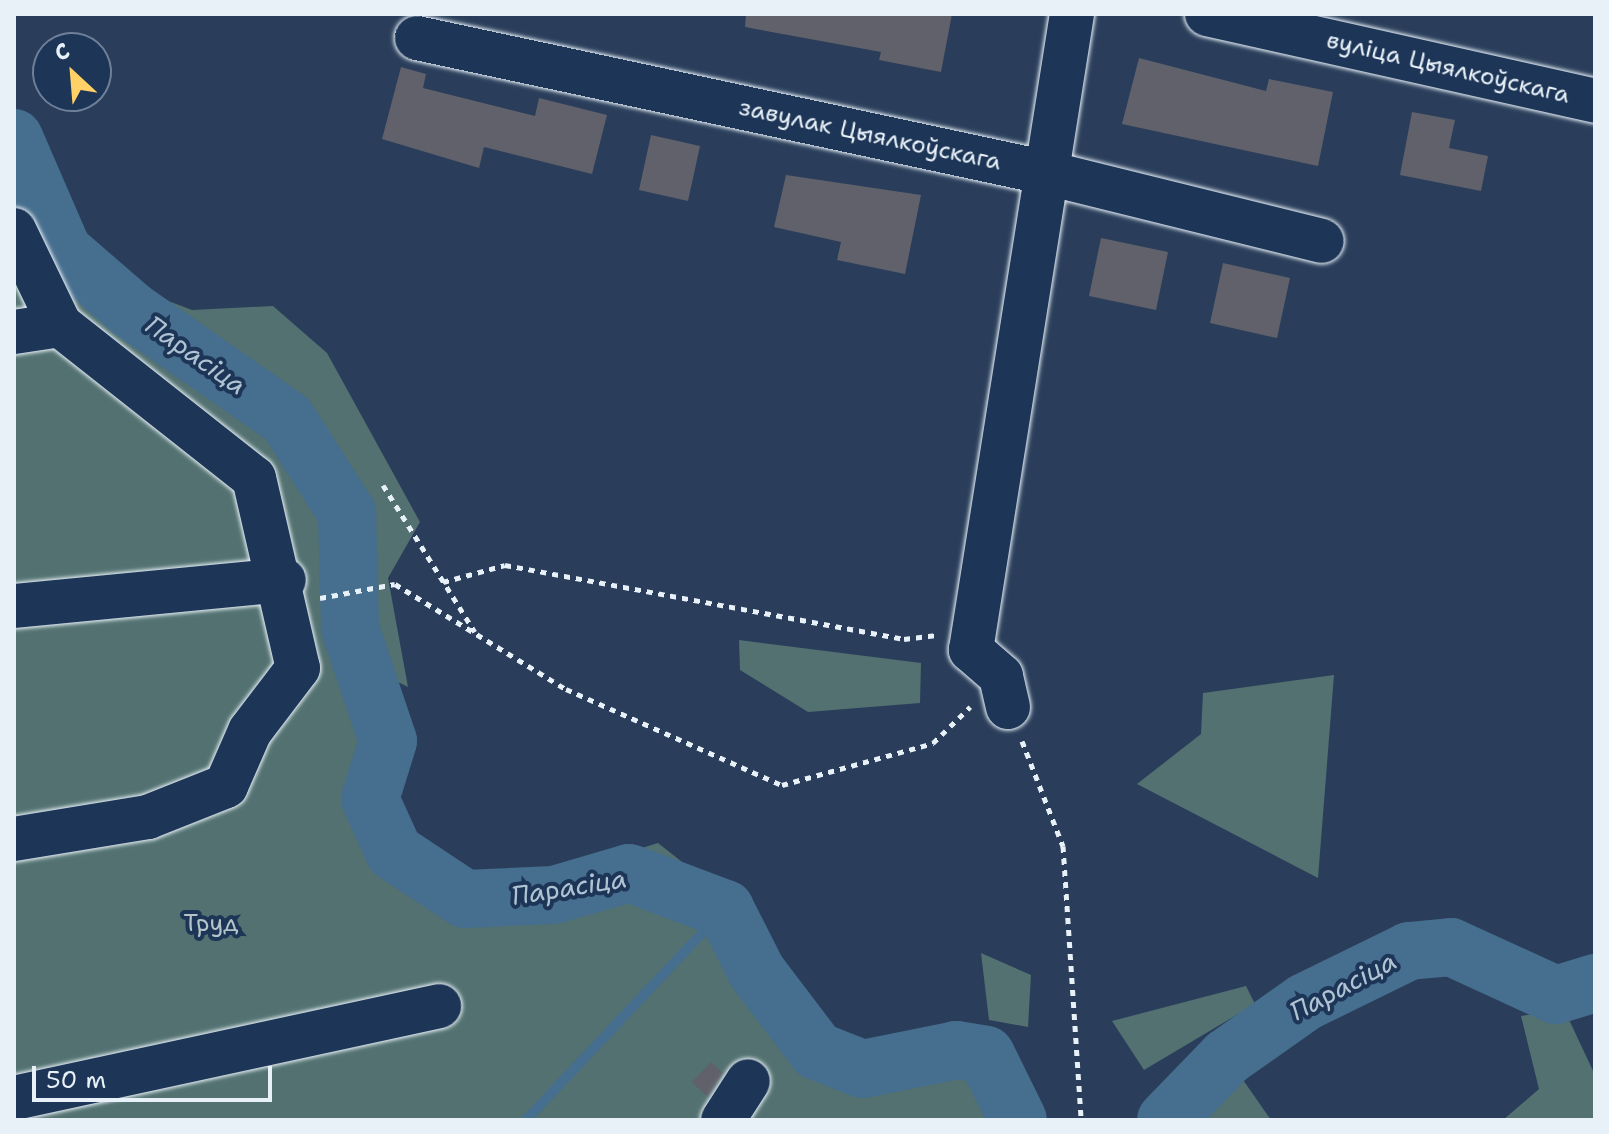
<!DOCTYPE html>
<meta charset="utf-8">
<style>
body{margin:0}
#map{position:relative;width:1609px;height:1134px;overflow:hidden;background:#2a3e5b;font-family:"Shantell Sans",sans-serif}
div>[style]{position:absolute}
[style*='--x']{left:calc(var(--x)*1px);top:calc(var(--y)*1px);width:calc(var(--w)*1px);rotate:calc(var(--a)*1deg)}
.green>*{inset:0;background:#527170}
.stream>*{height:10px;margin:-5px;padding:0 5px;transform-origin:5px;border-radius:5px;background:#466e8e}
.river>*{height:58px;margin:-29px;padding:0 29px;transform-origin:29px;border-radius:29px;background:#466e8e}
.building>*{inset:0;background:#60616a}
.path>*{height:5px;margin-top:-2.5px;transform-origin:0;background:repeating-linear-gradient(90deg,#e8f1f8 0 6px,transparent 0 12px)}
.roads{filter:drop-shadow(0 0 2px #e8f1f8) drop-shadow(0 0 2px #e8f1f8)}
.minor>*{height:44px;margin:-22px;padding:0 22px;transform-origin:22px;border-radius:22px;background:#1d3557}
span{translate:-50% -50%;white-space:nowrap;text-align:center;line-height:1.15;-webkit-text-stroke:8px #1d3557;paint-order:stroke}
.street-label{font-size:24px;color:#e8f1f8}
.park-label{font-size:24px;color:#b4c4c8}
.water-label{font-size:26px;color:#afc3d3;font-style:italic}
.frame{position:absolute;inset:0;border:16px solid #e8f1f8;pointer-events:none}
.north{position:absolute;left:32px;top:32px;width:80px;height:80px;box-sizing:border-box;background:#1d3557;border:2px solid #6e8097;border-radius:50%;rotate:334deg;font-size:22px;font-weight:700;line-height:32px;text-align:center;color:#e8f1f8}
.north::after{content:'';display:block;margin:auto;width:28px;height:36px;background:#ffd166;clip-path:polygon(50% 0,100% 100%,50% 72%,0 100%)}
.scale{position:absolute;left:32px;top:1066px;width:240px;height:36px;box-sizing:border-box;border:4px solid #e8f1f8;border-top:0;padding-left:10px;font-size:24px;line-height:28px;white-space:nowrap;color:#e8f1f8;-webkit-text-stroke:6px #1d3557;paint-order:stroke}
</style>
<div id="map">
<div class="green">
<div style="clip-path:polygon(14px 138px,63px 251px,84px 269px,192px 310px,273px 306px,327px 353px,420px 522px,388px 578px,408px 687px,362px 664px,388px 741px,370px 799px,403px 858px,450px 889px,539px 880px,658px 843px,762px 925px,786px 1009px,817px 1051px,863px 1069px,956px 1050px,986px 1055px,1018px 1120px,14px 1120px)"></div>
<div style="clip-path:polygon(739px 640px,921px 663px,920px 703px,808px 712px,740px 670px)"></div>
<div style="clip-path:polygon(1334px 675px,1318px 878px,1137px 784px,1201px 734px,1203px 693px)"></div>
<div style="clip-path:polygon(981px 953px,1031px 975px,1028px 1027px,989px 1020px)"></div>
<div style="clip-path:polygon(1246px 986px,1255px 1004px,1144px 1070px,1112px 1021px)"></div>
<div style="clip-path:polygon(1564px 1009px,1595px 1075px,1595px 1120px,1503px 1120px,1539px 1089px,1521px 1016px)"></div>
<div style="clip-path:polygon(1227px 1057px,1271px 1120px,1166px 1120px)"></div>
</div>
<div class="stream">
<div style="--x:526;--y:1120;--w:290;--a:-46.7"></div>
</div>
<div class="river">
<div style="--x:14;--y:138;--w:123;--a:66.6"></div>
<div style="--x:63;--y:251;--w:90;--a:40.9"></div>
<div style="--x:131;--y:310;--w:190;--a:34.9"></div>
<div style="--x:287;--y:419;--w:112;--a:57.4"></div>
<div style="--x:347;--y:513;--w:115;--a:88.5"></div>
<div style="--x:350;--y:628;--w:119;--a:71.4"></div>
<div style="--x:388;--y:741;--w:61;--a:107.2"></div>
<div style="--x:370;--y:799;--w:58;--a:65.6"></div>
<div style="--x:394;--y:852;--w:85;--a:33.5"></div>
<div style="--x:465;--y:899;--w:89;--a:-2.6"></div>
<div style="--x:554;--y:895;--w:78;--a:-16.3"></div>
<div style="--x:629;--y:873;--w:103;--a:20.6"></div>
<div style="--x:725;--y:909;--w:71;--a:63.1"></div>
<div style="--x:757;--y:972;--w:99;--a:52.8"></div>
<div style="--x:817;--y:1051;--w:49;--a:21.4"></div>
<div style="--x:863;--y:1069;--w:95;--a:-11.5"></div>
<div style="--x:956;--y:1050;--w:30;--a:9"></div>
<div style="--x:986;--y:1055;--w:72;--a:63.8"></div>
<div style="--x:1166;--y:1120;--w:88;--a:-45.9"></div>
<div style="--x:1227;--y:1057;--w:95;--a:-35.2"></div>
<div style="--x:1305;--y:1002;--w:116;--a:-26.1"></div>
<div style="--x:1409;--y:951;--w:42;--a:-5.4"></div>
<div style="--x:1451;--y:947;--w:115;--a:24.6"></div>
<div style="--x:1556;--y:995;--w:41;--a:-17.1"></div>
</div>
<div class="building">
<div style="clip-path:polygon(746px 14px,952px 14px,941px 72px,879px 60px,881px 52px,745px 27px)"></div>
<div style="clip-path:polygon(1139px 58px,1266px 91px,1269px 79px,1333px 92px,1318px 166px,1122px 124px)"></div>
<div style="clip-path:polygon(401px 67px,426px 74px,423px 88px,535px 116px,539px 98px,607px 115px,592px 174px,484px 147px,479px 168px,382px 139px)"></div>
<div style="clip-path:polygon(1412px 112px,1455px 120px,1449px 148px,1488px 156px,1481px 191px,1400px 175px)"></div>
<div style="clip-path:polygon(651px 135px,700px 146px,688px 201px,639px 190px)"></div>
<div style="clip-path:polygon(786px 175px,921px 195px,905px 274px,837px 260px,841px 242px,774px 227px)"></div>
<div style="clip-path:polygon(1101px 238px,1168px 252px,1156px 310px,1089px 296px)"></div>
<div style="clip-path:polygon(1223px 263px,1290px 278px,1277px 338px,1210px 323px)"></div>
<div style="clip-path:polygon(711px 1062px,723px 1073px,708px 1097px,692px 1082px)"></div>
</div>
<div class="path">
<div style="--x:383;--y:485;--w:173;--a:58"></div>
<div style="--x:443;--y:582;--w:64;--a:-15.3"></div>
<div style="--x:505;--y:565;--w:406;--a:10.5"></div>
<div style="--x:904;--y:639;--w:33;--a:-7"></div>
<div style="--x:320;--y:598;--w:76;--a:-10.6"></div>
<div style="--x:395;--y:584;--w:201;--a:31.6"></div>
<div style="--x:566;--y:689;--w:236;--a:24"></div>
<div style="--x:782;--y:785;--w:157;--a:-15.5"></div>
<div style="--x:933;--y:743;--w:52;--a:-44.2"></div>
<div style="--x:1022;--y:741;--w:113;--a:68.7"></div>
<div style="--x:1063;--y:846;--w:275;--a:86.2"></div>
</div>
<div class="roads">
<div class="minor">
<div style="--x:1207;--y:14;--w:398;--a:12.6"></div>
<div style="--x:417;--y:38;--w:640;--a:12.08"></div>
<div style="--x:1043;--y:172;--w:287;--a:13.9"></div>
<div style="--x:14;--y:230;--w:106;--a:64.2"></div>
<div style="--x:60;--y:325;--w:247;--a:38.3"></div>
<div style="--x:254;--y:478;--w:195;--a:77"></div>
<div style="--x:298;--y:668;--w:79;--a:127.3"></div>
<div style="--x:250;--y:731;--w:60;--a:113.6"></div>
<div style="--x:226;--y:786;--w:84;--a:158.3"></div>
<div style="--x:148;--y:817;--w:136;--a:170.7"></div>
<div style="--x:14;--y:332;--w:47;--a:-8.7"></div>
<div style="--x:14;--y:606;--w:271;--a:-5.5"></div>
<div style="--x:1008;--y:707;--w:32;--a:-103"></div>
<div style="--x:1001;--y:676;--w:40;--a:-139"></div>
<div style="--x:971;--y:650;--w:644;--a:-80.98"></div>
<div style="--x:14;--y:1098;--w:435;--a:-12.2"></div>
<div style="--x:723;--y:1120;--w:46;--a:-57.3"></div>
</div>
</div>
<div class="street-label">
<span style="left:1448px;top:68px;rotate:13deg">вуліца Цыялкоўскага</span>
<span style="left:870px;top:135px;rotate:12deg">завулак Цыялкоўскага</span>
</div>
<div class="park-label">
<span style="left:211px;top:924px">Труд</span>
</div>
<div class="water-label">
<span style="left:196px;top:355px;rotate:35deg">Парасіца</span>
<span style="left:569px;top:887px;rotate:-9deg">Парасіца</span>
<span style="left:1343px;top:986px;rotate:-28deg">Парасіца</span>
</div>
<div class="frame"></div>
<div class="north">С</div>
<div class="scale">50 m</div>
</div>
